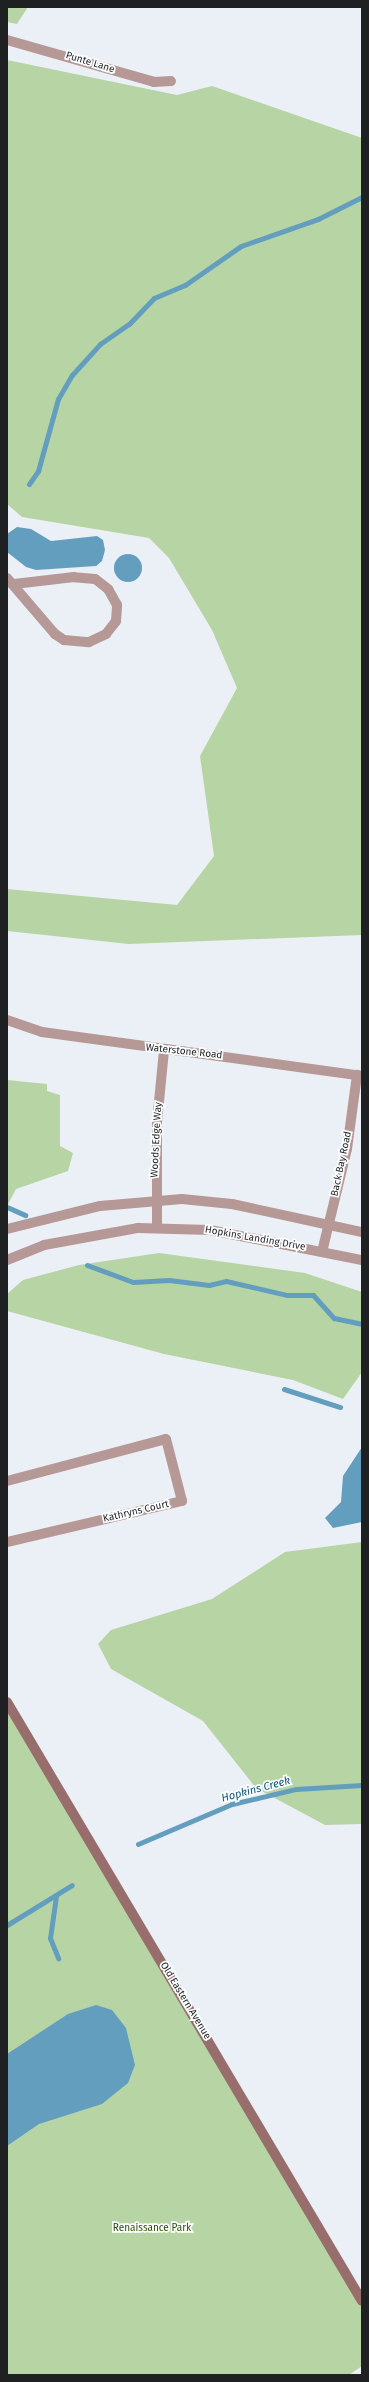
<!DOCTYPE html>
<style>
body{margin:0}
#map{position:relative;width:369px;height:2382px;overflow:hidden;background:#ebf0f6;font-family:"Fira Sans",sans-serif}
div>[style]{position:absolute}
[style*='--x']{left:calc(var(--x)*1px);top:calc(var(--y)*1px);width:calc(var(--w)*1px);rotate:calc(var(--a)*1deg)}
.green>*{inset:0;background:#b7d4a4}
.water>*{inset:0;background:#649ebf}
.round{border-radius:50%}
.stream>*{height:5px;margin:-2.5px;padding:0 2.5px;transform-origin:2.5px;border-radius:2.5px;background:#649ebf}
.street>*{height:10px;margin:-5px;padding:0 5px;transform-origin:5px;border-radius:5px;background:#b69896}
.secondary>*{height:10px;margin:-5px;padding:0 5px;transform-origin:5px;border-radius:5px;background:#986e6c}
span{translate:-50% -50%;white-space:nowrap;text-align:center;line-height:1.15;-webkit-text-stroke:3.5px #fcfdfe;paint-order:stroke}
.street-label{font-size:10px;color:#1f2022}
.park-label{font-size:10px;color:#284c00}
.water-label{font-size:11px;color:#0a5577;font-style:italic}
.frame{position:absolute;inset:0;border:8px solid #1f2022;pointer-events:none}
</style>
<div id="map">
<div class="green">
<div style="clip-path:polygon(7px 7px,28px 7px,17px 24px,7px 22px)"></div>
<div style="clip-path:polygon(7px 60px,177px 95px,212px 86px,362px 138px,362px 935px,129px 944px,7px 931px,7px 889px,177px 905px,214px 856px,200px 756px,237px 688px,212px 630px,169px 558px,149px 538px,22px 517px,7px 504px)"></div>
<div style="clip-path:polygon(7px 1080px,47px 1084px,47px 1091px,60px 1095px,60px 1146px,73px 1153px,68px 1171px,16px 1189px,7px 1206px)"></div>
<div style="clip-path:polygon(159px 1253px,305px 1273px,362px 1292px,362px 1372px,343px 1399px,293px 1380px,164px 1354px,7px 1311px,7px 1294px,23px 1280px,79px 1265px)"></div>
<div style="clip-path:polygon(362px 1542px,362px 1824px,325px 1825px,256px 1788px,203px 1721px,111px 1669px,98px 1644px,111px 1630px,212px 1599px,285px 1552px)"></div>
<div style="clip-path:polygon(7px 1701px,362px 2301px,362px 2366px,349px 2375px,7px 2375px)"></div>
</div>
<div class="water">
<div style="clip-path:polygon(17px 527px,31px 529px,51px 541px,97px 536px,103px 540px,105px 550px,102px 561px,96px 566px,36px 570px,26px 567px,7px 552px,7px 534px)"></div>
<div class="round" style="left:114px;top:554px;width:28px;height:28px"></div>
<div style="clip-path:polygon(362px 1447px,362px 1522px,333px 1528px,325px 1518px,341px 1502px,343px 1476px)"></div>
<div style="clip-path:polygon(96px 2005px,112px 2010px,126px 2028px,135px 2065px,128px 2083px,102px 2104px,39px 2124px,7px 2146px,7px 2054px,68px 2014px)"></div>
</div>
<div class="stream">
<div style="--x:29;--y:484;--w:16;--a:-55"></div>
<div style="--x:38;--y:471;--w:75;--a:-74.5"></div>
<div style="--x:58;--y:399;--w:28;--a:-60"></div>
<div style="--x:72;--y:375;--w:42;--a:-47.9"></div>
<div style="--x:100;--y:344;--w:35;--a:-35"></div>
<div style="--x:129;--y:324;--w:36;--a:-46"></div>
<div style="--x:154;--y:298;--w:34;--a:-23"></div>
<div style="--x:185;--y:285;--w:68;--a:-34.9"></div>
<div style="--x:241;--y:246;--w:82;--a:-19.3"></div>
<div style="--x:318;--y:219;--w:49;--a:-26.6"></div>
<div style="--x:7;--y:1207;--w:20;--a:24"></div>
<div style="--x:87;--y:1265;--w:49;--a:20.3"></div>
<div style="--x:133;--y:1282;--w:36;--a:-3"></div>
<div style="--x:169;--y:1280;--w:40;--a:7.1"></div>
<div style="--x:209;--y:1285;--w:17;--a:-13"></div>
<div style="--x:226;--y:1281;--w:63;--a:12.9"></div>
<div style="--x:287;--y:1295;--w:26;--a:0"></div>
<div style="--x:313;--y:1295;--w:31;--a:48"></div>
<div style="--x:334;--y:1318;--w:29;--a:12"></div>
<div style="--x:284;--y:1389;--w:59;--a:17.8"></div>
<div style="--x:138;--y:1844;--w:102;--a:-23.1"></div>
<div style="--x:232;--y:1804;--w:66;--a:-13.2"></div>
<div style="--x:296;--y:1789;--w:66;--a:-3.5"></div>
<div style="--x:56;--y:1896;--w:42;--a:98.1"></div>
<div style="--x:50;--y:1938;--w:22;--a:68"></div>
<div style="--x:7;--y:1925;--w:76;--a:-31.6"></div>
</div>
<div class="street">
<div style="--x:7;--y:40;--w:153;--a:15.9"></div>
<div style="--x:154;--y:82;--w:17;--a:-3"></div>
<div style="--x:7;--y:578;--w:74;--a:49.4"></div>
<div style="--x:55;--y:634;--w:11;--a:34"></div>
<div style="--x:64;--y:640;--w:25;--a:5"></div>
<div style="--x:89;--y:642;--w:19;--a:-25"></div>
<div style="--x:106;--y:634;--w:16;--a:-52"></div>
<div style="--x:116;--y:621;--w:16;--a:-86"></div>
<div style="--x:117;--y:605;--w:18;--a:-119"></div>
<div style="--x:108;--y:589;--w:16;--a:-142"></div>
<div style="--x:95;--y:579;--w:21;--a:-175"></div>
<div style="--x:74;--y:577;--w:60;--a:173.3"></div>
<div style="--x:7;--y:1020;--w:37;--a:19"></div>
<div style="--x:42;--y:1032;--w:323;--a:7.8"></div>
<div style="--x:157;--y:1228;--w:106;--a:-90"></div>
<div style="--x:157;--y:1122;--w:71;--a:-84.4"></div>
<div style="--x:7;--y:1229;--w:96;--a:-13.9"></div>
<div style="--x:100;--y:1206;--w:82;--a:-4.9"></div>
<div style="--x:182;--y:1199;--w:50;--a:5.7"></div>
<div style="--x:232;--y:1204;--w:133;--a:12.2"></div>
<div style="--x:322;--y:1252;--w:106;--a:-76.4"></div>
<div style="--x:347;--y:1149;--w:75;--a:-82.3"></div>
<div style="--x:7;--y:1260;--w:40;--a:-22"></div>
<div style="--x:44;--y:1245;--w:96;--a:-10.3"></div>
<div style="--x:138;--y:1228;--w:72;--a:1.6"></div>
<div style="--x:210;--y:1230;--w:155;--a:11.2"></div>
<div style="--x:7;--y:1481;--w:164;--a:-14.8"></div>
<div style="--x:166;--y:1439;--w:64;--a:75.5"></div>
<div style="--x:182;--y:1501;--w:180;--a:166.8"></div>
</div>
<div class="secondary">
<div style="--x:7;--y:1702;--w:696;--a:59.35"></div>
</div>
<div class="street-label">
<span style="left:90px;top:63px;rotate:17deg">Punte Lane</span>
<span style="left:184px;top:1052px;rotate:6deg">Waterstone Road</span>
<span style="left:157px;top:1140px;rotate:-87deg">Woods Edge Way</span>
<span style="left:342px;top:1164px;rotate:-78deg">Back Bay Road</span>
<span style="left:255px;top:1239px;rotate:10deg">Hopkins Landing Drive</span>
<span style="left:136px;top:1512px;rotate:-13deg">Kathryns Court</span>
<span style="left:185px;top:2001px;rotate:59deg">Old Eastern Avenue</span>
</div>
<div class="park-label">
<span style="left:152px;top:2229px">Renaissance Park</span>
</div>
<div class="water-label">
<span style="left:256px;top:1790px;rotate:-15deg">Hopkins Creek</span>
</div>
<div class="frame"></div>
</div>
